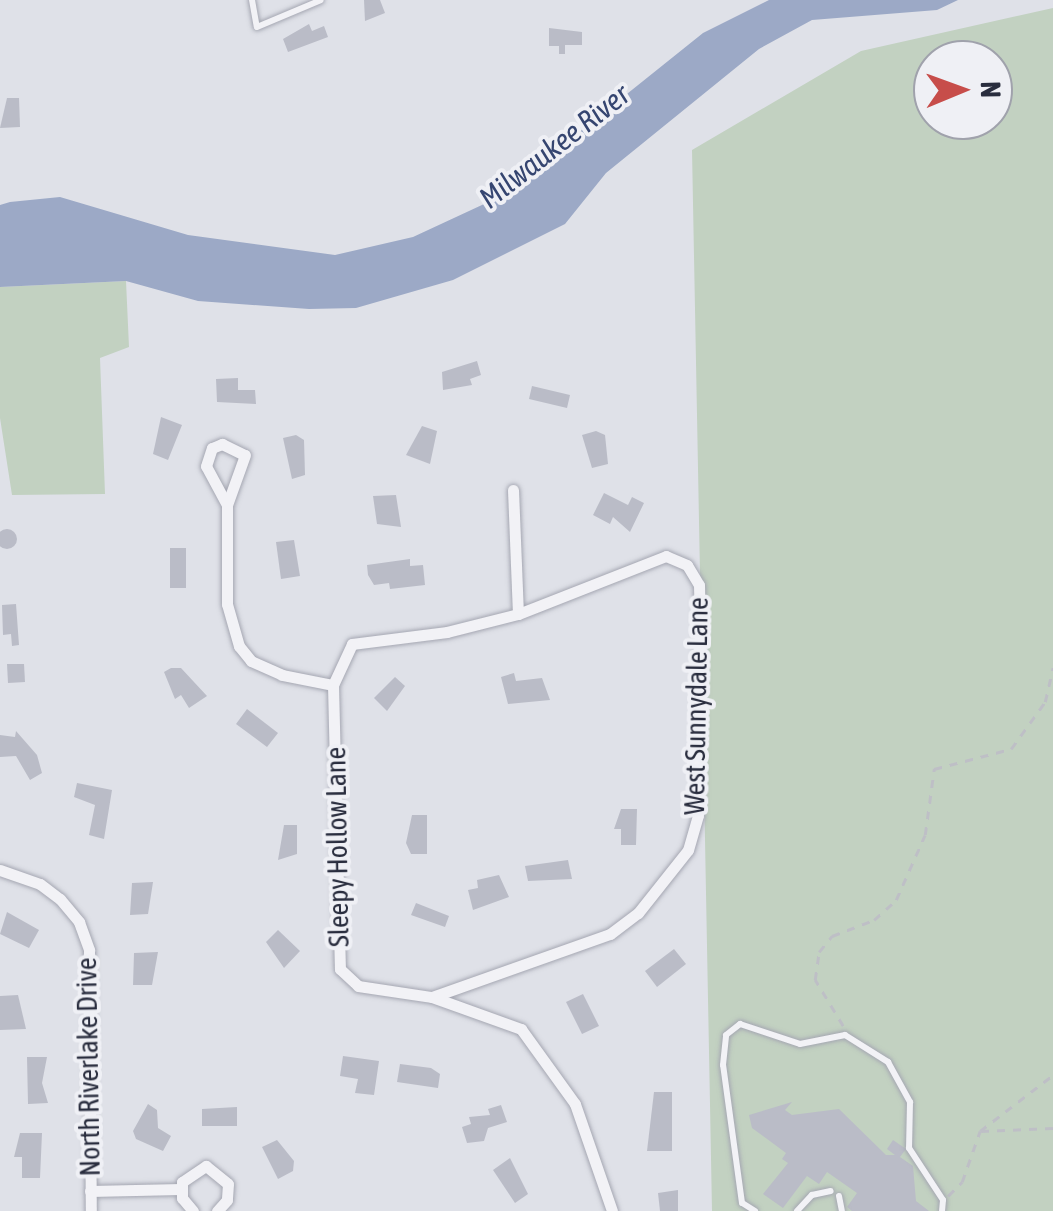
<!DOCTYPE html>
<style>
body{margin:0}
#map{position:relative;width:1053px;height:1211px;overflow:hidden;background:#dfe1e8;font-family:"Asap Condensed",sans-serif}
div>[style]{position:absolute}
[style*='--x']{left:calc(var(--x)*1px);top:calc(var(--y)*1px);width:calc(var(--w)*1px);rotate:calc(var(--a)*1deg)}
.green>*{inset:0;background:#c2d1c1}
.water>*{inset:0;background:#9ca9c6}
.building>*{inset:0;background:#babcc7}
.round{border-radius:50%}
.path>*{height:2.5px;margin-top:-1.25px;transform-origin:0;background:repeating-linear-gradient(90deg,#bebfc6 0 8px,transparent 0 16px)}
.roads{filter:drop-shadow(0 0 2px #a5a7b2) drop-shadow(0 0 2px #a5a7b2)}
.service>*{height:6px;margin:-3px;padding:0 3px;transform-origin:3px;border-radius:3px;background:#f2f2f6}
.minor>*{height:11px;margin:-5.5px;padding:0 5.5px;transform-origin:5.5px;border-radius:5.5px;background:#f2f2f6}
span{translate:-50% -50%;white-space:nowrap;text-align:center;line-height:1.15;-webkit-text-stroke:8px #eff0f5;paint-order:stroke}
.street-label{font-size:28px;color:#292d3e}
.water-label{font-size:30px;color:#354570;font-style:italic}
.north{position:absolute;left:913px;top:40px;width:100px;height:100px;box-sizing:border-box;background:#eff0f5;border:2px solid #a0a2ac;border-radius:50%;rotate:89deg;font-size:28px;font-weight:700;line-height:40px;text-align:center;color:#292d3e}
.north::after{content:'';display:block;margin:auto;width:35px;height:45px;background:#c74d4a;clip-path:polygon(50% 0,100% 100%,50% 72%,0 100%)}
</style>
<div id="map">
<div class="green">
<div style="clip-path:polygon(evenodd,1053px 8px,1053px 1211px,712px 1211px,692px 150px,861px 51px,1053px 8px,933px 60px,993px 60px,993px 120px,933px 120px,933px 60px)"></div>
<div style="clip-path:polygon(126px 281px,129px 347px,100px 358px,105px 494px,12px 495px,0 418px,0 287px)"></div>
</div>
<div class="water">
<div style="clip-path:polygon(769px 0,958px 0,937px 10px,812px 20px,759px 49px,606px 173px,565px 224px,453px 280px,356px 308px,309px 309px,198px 301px,126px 281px,0 287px,0 205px,10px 202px,60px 197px,188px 235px,335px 255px,413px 237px,497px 198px,703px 33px)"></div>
</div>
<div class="building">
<div style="clip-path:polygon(364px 0,380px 0,385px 13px,365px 21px)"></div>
<div style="clip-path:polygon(309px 24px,312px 31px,324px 26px,328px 37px,288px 52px,283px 39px)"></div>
<div style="clip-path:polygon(549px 28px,582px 32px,582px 45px,565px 45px,565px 54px,559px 54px,559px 46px,549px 46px)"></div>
<div style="clip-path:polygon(7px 98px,19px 98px,20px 127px,0 128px)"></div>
<div style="clip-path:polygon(477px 361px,481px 375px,470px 379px,472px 385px,443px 390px,442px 372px)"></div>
<div style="clip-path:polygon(238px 378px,238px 390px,255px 390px,256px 404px,217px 402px,216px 379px)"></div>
<div style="clip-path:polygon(532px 386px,570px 395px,567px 408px,529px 399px)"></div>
<div style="clip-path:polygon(161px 417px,182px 425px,168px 460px,153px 454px)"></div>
<div style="clip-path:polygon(422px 426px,437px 431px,430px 464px,406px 455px)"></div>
<div style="clip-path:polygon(596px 431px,605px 435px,608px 464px,592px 468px,582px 435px)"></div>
<div style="clip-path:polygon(296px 435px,304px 440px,305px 475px,292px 479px,283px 438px)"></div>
<div style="clip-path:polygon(604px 493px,628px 505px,632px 497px,644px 503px,630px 532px,613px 517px,610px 524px,593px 515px)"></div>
<div style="clip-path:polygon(396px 495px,401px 527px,377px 524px,373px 496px)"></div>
<div class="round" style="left:-3px;top:529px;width:20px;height:20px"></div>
<div style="clip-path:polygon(294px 540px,300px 576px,281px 579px,276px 542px)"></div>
<div style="clip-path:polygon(170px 548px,186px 548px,186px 588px,170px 588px)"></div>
<div style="clip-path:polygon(410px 559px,410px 566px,423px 565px,425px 585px,390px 589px,389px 583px,374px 585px,368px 575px,367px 565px)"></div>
<div style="clip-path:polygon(16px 604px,19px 645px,12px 646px,11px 634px,3px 635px,2px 605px)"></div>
<div style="clip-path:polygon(7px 664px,24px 664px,25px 682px,8px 683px)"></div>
<div style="clip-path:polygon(171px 668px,181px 668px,207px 696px,189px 708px,181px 695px,175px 699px,164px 672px)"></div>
<div style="clip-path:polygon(514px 673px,516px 681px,542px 678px,550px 700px,508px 704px,501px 677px)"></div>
<div style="clip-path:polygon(395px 677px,405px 686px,387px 711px,374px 698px)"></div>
<div style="clip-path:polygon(247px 709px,278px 733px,267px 747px,236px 724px)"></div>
<div style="clip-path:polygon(16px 731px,37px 755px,42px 773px,30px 780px,16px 756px,0 757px,0 735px,15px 737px)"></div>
<div style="clip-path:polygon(77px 783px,112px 790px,104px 839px,89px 835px,95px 805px,74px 797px)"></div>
<div style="clip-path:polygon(621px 809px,637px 809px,636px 845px,621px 845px,621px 829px,614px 829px)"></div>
<div style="clip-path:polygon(412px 815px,427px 815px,427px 854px,411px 854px,406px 843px)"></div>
<div style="clip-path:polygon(284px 825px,297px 825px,297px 854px,278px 860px)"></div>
<div style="clip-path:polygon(568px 860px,572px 879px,528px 881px,525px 866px)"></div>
<div style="clip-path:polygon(499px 875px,509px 897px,473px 910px,468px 890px,478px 888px,477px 880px)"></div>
<div style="clip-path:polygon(153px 882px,148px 914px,130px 915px,132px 883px)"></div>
<div style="clip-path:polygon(416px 903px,449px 916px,445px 927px,411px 915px)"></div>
<div style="clip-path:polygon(7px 912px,39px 930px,29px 948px,0 934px)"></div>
<div style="clip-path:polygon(278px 930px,300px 951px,284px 968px,266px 942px)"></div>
<div style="clip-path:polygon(674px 949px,686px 964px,657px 987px,645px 971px)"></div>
<div style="clip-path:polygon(158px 952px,152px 985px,133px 985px,134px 953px)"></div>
<div style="clip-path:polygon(583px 994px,599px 1026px,582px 1034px,566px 1002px)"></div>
<div style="clip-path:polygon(18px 995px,26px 1029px,0 1030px,0 996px)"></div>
<div style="clip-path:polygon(343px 1056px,379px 1061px,374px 1095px,355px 1093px,358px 1079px,340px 1076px)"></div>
<div style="clip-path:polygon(27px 1057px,47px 1057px,42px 1083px,48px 1103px,28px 1104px)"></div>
<div style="clip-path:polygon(400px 1064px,431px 1068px,440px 1074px,438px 1088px,397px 1082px)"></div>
<div style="clip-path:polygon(654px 1092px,672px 1092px,672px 1151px,647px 1151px)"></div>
<div style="clip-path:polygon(792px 1102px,785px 1110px,792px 1115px,839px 1109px,886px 1155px,895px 1155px,887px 1149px,893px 1140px,906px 1149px,900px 1157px,913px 1166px,916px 1201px,929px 1211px,852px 1211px,847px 1207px,857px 1193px,827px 1172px,819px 1184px,807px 1176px,783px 1208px,763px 1194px,788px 1163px,782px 1159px,786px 1153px,752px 1128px,749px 1115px)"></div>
<div style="clip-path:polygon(148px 1104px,157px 1110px,158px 1128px,171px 1136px,163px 1151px,136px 1139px,133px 1131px)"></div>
<div style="clip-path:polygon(501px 1105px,507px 1122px,488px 1128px,484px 1141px,467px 1143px,462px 1127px,471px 1124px,469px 1117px,490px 1115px,488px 1109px)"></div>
<div style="clip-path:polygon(237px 1107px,237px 1126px,202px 1126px,202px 1109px)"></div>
<div style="clip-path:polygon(20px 1133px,42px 1133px,40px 1178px,22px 1178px,22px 1157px,14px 1157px)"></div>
<div style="clip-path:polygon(277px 1140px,294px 1161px,293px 1171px,278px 1179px,262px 1147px)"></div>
<div style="clip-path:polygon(510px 1158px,528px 1194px,515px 1203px,493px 1170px)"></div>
<div style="clip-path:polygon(678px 1190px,678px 1211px,660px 1211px,658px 1193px)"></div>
</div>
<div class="path">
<div style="--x:843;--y:1026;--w:54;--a:-121.3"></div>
<div style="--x:815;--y:980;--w:28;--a:-82"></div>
<div style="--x:819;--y:952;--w:21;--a:-51"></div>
<div style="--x:832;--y:936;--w:45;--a:-20.9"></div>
<div style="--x:874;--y:920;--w:30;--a:-42"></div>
<div style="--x:896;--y:900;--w:71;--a:-66"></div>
<div style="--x:925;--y:835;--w:67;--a:-82.2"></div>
<div style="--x:934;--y:769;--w:80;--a:-14.6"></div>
<div style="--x:1011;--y:749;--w:58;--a:-54.1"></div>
<div style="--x:1045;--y:702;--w:35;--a:-77"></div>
<div style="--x:981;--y:1131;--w:72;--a:-2.4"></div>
<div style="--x:948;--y:1196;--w:20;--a:-45"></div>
<div style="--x:962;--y:1182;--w:54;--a:-70.6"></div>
<div style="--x:980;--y:1131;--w:92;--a:-37.5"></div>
</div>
<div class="roads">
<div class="service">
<div style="--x:252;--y:0;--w:27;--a:80"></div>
<div style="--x:257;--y:27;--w:69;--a:-22.9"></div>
<div style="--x:839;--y:1196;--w:15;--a:79"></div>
<div style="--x:755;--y:1211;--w:15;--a:-148"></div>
<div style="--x:742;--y:1203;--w:139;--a:-97.8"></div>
<div style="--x:723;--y:1065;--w:30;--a:-84"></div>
<div style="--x:726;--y:1035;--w:18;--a:-38"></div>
<div style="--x:740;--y:1024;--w:63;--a:18.4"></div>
<div style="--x:800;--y:1044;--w:46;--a:-11.3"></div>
<div style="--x:845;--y:1035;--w:51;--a:32.1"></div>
<div style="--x:888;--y:1062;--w:46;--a:61.2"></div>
<div style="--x:910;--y:1102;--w:46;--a:91.2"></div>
<div style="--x:909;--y:1148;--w:62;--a:56.8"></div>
<div style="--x:943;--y:1200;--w:11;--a:95"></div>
<div style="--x:797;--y:1211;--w:22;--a:-47"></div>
<div style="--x:812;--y:1195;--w:19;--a:-12"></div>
</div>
<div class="minor">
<div style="--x:513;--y:490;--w:124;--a:87.7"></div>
<div style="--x:227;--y:505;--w:44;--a:-118.3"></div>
<div style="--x:206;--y:466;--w:19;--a:-72"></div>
<div style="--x:212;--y:448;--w:11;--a:-22"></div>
<div style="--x:222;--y:444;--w:25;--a:26"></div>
<div style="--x:245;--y:455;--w:53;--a:109.8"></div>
<div style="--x:227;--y:505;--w:99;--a:90"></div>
<div style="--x:227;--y:604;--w:44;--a:74.1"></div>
<div style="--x:239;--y:646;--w:19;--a:51"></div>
<div style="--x:251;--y:661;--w:34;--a:24"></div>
<div style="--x:282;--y:675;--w:52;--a:11.1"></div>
<div style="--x:0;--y:870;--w:42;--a:19.3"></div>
<div style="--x:40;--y:884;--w:25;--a:37"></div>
<div style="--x:60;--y:899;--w:30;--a:50"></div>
<div style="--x:79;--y:922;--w:30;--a:70"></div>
<div style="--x:89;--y:950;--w:261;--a:89.6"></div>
<div style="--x:432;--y:997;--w:189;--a:-19.5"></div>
<div style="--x:610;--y:934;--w:35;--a:-37"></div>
<div style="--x:638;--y:913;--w:80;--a:-51.6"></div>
<div style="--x:688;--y:850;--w:36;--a:-74"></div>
<div style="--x:698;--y:815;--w:186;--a:-89.4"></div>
<div style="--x:700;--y:629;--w:44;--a:-91.3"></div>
<div style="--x:699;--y:585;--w:23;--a:-121"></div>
<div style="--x:687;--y:565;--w:23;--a:-157"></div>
<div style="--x:666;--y:556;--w:159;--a:158.6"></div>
<div style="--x:518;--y:614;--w:73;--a:165.8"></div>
<div style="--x:447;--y:632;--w:96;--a:172.8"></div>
<div style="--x:352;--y:644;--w:45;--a:114.9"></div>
<div style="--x:333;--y:685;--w:284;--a:88.6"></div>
<div style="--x:340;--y:969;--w:25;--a:43"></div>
<div style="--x:358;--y:986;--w:75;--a:8.5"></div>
<div style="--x:432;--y:997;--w:95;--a:19.8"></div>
<div style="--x:521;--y:1029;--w:92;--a:54.2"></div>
<div style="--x:575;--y:1104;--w:113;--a:70.9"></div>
<div style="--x:90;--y:1191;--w:91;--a:-1.3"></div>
<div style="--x:193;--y:1211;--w:17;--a:-130"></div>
<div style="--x:182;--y:1198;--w:16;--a:-90"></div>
<div style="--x:182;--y:1182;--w:29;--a:-34"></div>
<div style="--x:206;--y:1166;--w:28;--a:39"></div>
<div style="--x:228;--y:1184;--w:16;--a:94"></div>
<div style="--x:227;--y:1200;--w:15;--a:132"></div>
</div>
</div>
<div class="street-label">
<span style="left:696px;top:706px;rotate:-89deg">West Sunnydale Lane</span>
<span style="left:337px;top:847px;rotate:-91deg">Sleepy Hollow Lane</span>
<span style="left:88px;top:1067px;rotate:-91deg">North Riverlake Drive</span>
</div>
<div class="water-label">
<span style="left:554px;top:146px;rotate:-38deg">Milwaukee River</span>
</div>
<div class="north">N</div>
</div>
